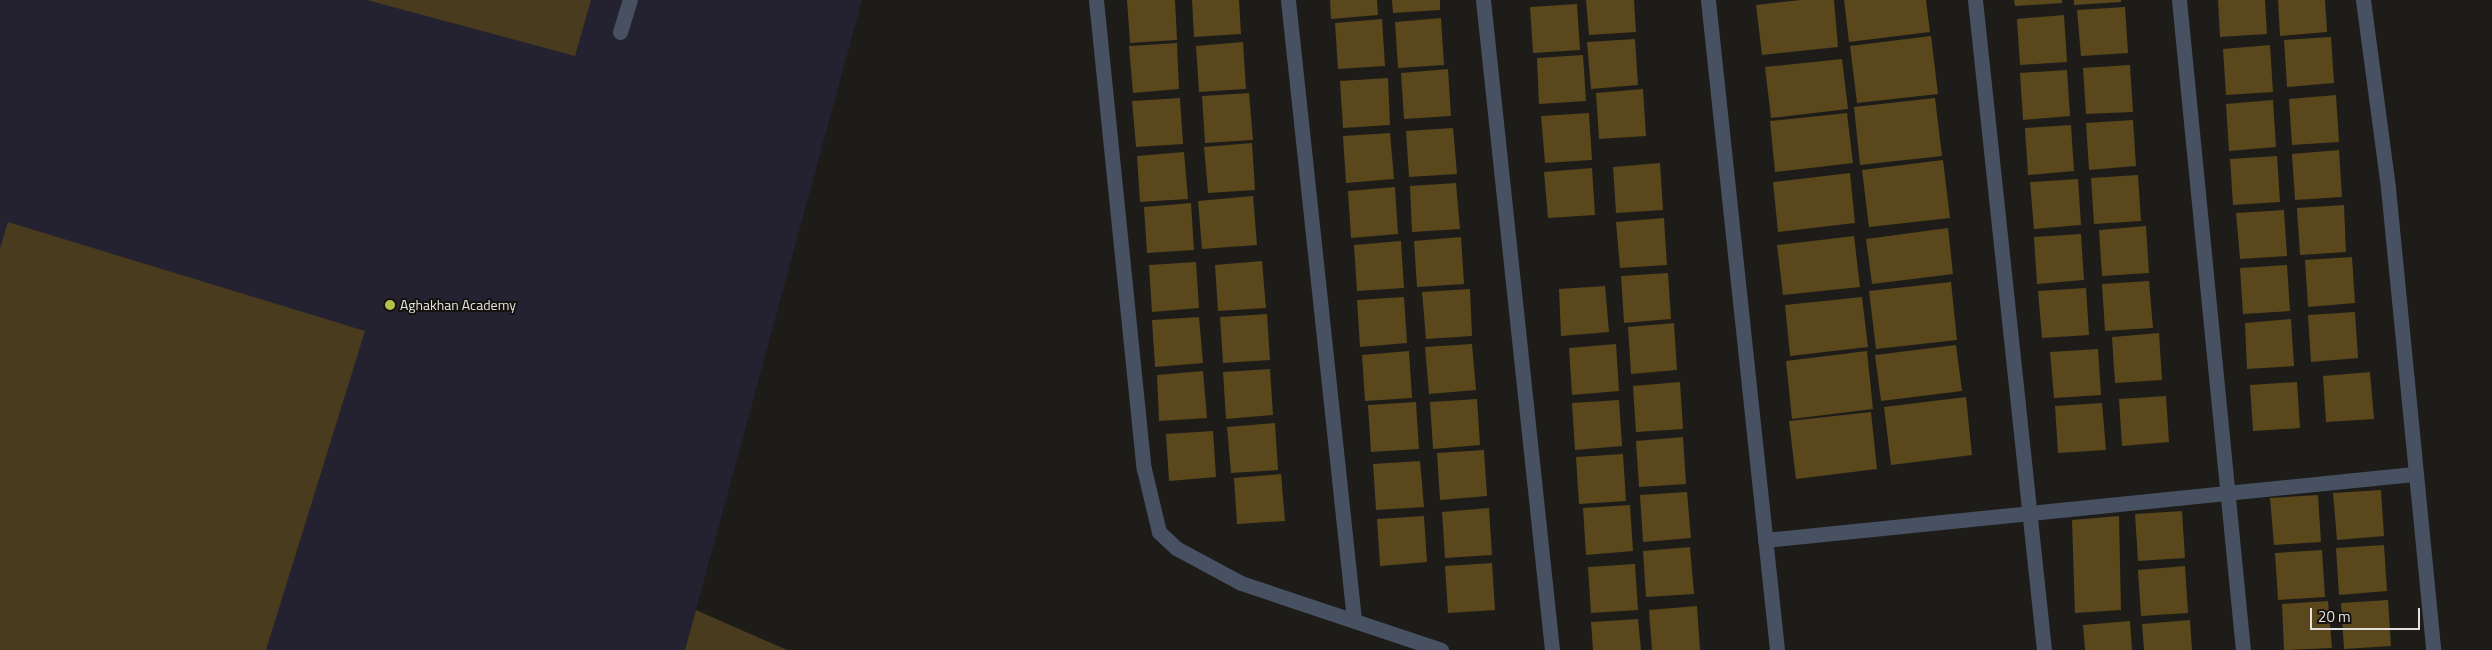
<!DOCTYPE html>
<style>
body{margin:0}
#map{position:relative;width:2492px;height:650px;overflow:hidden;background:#1d1c19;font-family:"Titillium Web",sans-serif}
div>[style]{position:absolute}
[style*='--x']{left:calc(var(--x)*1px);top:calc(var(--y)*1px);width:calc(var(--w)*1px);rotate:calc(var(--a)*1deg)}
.education>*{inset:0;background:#242131}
.green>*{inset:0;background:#483b1e}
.building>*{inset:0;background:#5a471b}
.minor>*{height:15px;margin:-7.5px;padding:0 7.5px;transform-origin:7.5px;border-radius:7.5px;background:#475161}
.dots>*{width:14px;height:14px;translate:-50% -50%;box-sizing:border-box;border:2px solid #141310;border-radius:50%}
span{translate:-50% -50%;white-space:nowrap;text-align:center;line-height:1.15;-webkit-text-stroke:4px #141310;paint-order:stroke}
.poi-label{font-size:14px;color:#e3e2e0}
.left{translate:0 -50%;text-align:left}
.scale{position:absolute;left:2310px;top:608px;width:110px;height:22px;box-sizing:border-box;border:2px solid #e3e2e0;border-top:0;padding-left:6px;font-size:15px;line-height:18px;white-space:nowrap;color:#e3e2e0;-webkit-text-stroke:4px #141310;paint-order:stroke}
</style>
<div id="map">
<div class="education">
<div style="clip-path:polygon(0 0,862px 0,685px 650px,0 650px)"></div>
</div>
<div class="green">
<div style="clip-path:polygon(367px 0,591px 0,575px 56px)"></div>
<div style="clip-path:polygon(8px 222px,365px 331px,266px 650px,0 650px,0 248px)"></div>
<div style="clip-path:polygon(696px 610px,787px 650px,685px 650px)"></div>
</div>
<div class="building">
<div style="clip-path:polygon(1127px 0,1175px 0,1177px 40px,1130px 43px)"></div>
<div style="clip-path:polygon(1192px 0,1239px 0,1241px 34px,1194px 37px)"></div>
<div style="clip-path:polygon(1330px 0,1377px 0,1378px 15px,1331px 19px)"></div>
<div style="clip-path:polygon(1392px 0,1440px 0,1440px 10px,1393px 13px)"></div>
<div style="clip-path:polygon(1586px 0,1634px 0,1636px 32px,1589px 35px)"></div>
<div style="clip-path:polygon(1801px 0,1834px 0,1838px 47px,1762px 55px,1756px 5px)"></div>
<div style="clip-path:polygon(1844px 0,1926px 0,1930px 32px,1849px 42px)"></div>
<div style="clip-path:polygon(2014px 0,2062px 0,2062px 3px,2015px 6px)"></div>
<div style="clip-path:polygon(2074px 0,2121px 0,2121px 2px,2074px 5px)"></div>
<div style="clip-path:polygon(2218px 0,2265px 0,2267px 34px,2220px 37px)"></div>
<div style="clip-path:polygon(2278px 0,2325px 0,2327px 32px,2280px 36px)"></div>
<div style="clip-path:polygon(1577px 4px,1580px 50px,1533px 53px,1530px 7px)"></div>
<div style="clip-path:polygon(2125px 7px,2128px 53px,2081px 56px,2077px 10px)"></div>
<div style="clip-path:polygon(2064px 15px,2067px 62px,2020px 65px,2017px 19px)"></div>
<div style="clip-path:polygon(1441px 18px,1444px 65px,1398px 68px,1395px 22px)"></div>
<div style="clip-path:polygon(1382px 19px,1385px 66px,1338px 69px,1335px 23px)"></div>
<div style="clip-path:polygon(1931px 36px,1938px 94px,1857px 103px,1850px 46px)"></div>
<div style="clip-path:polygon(2331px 37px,2334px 83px,2287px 87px,2284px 40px)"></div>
<div style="clip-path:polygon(1635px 39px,1638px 85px,1591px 89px,1587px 42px)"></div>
<div style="clip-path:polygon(1243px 42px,1246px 89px,1199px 92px,1196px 46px)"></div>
<div style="clip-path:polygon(1177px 43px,1179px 89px,1133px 93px,1129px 46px)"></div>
<div style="clip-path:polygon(2270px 45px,2273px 92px,2226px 95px,2223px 49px)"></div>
<div style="clip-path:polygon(1583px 55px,1586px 101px,1539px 104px,1537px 58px)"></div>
<div style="clip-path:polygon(1842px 59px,1848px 109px,1771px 118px,1765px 67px)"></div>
<div style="clip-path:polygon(2130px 65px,2133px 112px,2086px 114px,2083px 68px)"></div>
<div style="clip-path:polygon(1448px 69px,1451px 116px,1404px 119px,1401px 73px)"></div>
<div style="clip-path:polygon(2067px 70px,2070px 116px,2023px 120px,2020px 73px)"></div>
<div style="clip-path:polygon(1388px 78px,1390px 125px,1343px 128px,1340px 81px)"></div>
<div style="clip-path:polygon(1643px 89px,1646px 136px,1599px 139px,1596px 93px)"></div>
<div style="clip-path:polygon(1249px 93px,1253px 140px,1205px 143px,1202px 96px)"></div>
<div style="clip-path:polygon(2336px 95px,2339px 142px,2292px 145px,2289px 99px)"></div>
<div style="clip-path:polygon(1180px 98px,1183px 144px,1136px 147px,1132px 101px)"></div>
<div style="clip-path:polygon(1935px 98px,1942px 156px,1860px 165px,1854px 107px)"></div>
<div style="clip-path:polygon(2273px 100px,2276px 147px,2229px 151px,2226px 104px)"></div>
<div style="clip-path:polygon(1589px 113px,1592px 160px,1545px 163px,1541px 116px)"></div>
<div style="clip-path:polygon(1847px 113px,1853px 163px,1775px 172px,1770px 121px)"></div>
<div style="clip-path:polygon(2133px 120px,2136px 166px,2089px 170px,2086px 123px)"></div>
<div style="clip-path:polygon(2071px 125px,2074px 171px,2028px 175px,2025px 128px)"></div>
<div style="clip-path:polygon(1453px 128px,1457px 174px,1409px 177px,1406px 131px)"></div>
<div style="clip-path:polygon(1390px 133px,1394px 179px,1346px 183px,1343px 136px)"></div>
<div style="clip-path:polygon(1252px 143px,1255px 190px,1208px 193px,1204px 147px)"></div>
<div style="clip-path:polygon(2339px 150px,2342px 197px,2295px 200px,2292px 154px)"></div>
<div style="clip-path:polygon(1184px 152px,1188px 199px,1140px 202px,1137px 156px)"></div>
<div style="clip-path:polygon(2277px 156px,2280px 202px,2233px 205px,2230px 159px)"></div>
<div style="clip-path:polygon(1943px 160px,1950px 218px,1869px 227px,1862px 170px)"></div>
<div style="clip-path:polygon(1660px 163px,1663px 210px,1616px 213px,1613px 167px)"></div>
<div style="clip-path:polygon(1592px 168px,1595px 215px,1548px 218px,1544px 172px)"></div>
<div style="clip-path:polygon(1850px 173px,1855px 223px,1778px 232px,1773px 182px)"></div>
<div style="clip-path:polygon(2138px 175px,2141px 221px,2094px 224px,2091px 178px)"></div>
<div style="clip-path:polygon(2078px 179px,2081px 225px,2034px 229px,2030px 182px)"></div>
<div style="clip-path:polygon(1456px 183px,1460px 229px,1412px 232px,1410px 186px)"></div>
<div style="clip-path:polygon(1395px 187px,1398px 234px,1351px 238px,1348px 191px)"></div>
<div style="clip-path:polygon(1253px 196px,1257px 245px,1202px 249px,1198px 201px)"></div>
<div style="clip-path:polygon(1191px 203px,1194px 250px,1147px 253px,1144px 207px)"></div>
<div style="clip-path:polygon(2344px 205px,2346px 252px,2300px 255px,2297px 208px)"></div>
<div style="clip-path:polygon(2284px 210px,2287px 256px,2240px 259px,2236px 213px)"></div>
<div style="clip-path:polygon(1664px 218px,1667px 265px,1620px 268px,1616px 222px)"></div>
<div style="clip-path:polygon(2146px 226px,2149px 273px,2102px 276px,2099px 230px)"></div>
<div style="clip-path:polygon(1948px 228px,1953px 274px,1872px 284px,1866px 239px)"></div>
<div style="clip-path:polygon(2081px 234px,2084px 280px,2037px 284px,2034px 237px)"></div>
<div style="clip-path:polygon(1854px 236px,1860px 287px,1783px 295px,1777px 245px)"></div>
<div style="clip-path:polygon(1461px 237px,1464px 284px,1417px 287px,1414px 241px)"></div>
<div style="clip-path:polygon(1401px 241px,1404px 288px,1357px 291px,1354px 245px)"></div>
<div style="clip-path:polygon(2352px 257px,2355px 303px,2308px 307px,2305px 260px)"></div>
<div style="clip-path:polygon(1262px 261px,1266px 308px,1218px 311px,1215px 265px)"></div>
<div style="clip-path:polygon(1196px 262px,1199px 308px,1152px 312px,1149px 265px)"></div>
<div style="clip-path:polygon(2287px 265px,2290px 311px,2243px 314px,2240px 268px)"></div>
<div style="clip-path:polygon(1668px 273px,1671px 319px,1624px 323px,1621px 276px)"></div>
<div style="clip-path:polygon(2149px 281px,2153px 328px,2105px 331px,2102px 284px)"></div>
<div style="clip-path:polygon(1951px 282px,1957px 340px,1876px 349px,1869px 291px)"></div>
<div style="clip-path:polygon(1605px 286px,1609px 332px,1561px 336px,1559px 289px)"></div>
<div style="clip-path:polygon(2086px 288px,2089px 335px,2042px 338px,2038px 291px)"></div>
<div style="clip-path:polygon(1470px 289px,1472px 336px,1426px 339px,1422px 292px)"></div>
<div style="clip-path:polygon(1404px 297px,1407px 343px,1360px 347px,1357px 300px)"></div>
<div style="clip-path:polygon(1862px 297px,1868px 347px,1790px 356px,1785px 305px)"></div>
<div style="clip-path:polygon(2355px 312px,2358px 358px,2311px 362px,2308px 315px)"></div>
<div style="clip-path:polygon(1267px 314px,1270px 360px,1223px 363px,1220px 317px)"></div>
<div style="clip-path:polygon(1199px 317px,1203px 363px,1155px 367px,1152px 320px)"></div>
<div style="clip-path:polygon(2291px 319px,2294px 366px,2247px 369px,2245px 323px)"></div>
<div style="clip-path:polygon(1674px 323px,1677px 370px,1631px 374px,1628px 327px)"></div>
<div style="clip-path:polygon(2159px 333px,2162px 380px,2115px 383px,2112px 337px)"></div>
<div style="clip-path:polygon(1472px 344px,1476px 390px,1429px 394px,1425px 347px)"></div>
<div style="clip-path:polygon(1616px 344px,1619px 391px,1572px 395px,1569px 348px)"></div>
<div style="clip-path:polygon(1956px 345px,1962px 391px,1881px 401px,1875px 355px)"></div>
<div style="clip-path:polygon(2098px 349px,2101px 395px,2054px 398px,2050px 352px)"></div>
<div style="clip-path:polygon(1409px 351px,1412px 398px,1365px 401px,1362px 355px)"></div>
<div style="clip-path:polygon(1867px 351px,1873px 409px,1792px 419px,1786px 361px)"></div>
<div style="clip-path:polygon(1270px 369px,1273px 415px,1226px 419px,1223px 372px)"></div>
<div style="clip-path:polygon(1203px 371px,1207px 418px,1159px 421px,1157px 375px)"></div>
<div style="clip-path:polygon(2370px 372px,2374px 419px,2326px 422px,2323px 376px)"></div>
<div style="clip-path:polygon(1680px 382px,1683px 429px,1636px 432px,1633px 386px)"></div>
<div style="clip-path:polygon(2297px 382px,2300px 428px,2253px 431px,2250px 385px)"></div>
<div style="clip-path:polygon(2166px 396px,2169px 442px,2122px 446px,2119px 399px)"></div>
<div style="clip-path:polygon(1966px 397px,1972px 455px,1891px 465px,1884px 407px)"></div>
<div style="clip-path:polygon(1477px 399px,1480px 445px,1433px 449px,1430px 402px)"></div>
<div style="clip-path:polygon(1619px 400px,1622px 446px,1575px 450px,1572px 403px)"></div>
<div style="clip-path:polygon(1416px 402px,1419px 449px,1371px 452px,1368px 405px)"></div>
<div style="clip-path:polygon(2102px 403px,2106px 450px,2058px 453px,2055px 406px)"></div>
<div style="clip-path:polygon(1871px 412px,1877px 469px,1796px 479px,1789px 421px)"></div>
<div style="clip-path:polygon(1275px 423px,1278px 470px,1231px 473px,1227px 427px)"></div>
<div style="clip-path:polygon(1213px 431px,1216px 477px,1169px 481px,1166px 434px)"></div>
<div style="clip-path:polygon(1683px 437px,1686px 484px,1639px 487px,1636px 441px)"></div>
<div style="clip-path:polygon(1484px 450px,1487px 496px,1440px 500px,1437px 453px)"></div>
<div style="clip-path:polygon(1623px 454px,1626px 501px,1579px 504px,1576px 457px)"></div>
<div style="clip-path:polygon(1420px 461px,1424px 507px,1376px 510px,1373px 464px)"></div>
<div style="clip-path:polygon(1281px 474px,1285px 521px,1237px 524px,1234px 478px)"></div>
<div style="clip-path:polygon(2381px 490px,2384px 536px,2337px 540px,2333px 493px)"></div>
<div style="clip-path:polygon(1687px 492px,1691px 538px,1643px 542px,1640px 495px)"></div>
<div style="clip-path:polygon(2318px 495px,2321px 542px,2274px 545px,2270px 498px)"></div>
<div style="clip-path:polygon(1630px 505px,1633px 551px,1586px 555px,1583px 508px)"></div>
<div style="clip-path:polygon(1489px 508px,1492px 555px,1445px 558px,1442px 512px)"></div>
<div style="clip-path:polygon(2182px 511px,2185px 558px,2138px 561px,2135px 514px)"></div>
<div style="clip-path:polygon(1424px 516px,1427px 562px,1380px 566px,1377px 519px)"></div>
<div style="clip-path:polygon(2119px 516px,2121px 610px,2075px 613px,2072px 520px)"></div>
<div style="clip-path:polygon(2384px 545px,2387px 591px,2339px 595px,2336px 548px)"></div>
<div style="clip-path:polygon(1690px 547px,1694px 594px,1646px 597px,1643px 551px)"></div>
<div style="clip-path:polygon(2322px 550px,2325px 597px,2278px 600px,2275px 553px)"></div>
<div style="clip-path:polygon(1492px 563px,1495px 610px,1448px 613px,1445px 566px)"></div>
<div style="clip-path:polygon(1635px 564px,1638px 610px,1591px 613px,1588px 567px)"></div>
<div style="clip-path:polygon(2185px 566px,2188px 613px,2141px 616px,2138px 570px)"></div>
<div style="clip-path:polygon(2388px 600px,2391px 646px,2344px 649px,2341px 603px)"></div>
<div style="clip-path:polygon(2328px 601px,2332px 648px,2284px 650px,2282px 604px)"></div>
<div style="clip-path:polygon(1697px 606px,1700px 650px,1652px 650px,1649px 610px)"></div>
<div style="clip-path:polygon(1638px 619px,1641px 650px,1593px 650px,1591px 622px)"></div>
<div style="clip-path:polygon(2190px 620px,2192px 650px,2144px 650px,2142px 624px)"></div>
<div style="clip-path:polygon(2130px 621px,2132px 650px,2085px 650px,2083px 625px)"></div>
</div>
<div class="minor">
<div style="--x:1096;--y:0;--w:471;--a:84.2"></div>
<div style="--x:1144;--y:469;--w:65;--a:76.6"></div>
<div style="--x:1159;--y:532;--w:23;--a:43"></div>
<div style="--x:1176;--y:548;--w:74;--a:28.3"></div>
<div style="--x:1241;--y:583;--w:211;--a:18.5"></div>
<div style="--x:1288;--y:0;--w:624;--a:83.92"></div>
<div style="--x:1483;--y:0;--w:654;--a:83.94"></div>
<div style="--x:1708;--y:0;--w:654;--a:83.94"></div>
<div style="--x:1975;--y:0;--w:654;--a:83.94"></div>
<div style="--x:2179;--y:0;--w:653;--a:84.38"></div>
<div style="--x:2363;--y:0;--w:190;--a:82.4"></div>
<div style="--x:2388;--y:188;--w:464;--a:84.4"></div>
<div style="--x:620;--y:32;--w:34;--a:-73"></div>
<div style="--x:1765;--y:540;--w:652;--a:-5.81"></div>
</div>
<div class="dots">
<div style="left:390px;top:305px;background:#b5c24a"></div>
</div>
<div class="poi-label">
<span class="left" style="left:400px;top:305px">Aghakhan Academy</span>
</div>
<div class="scale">20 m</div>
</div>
